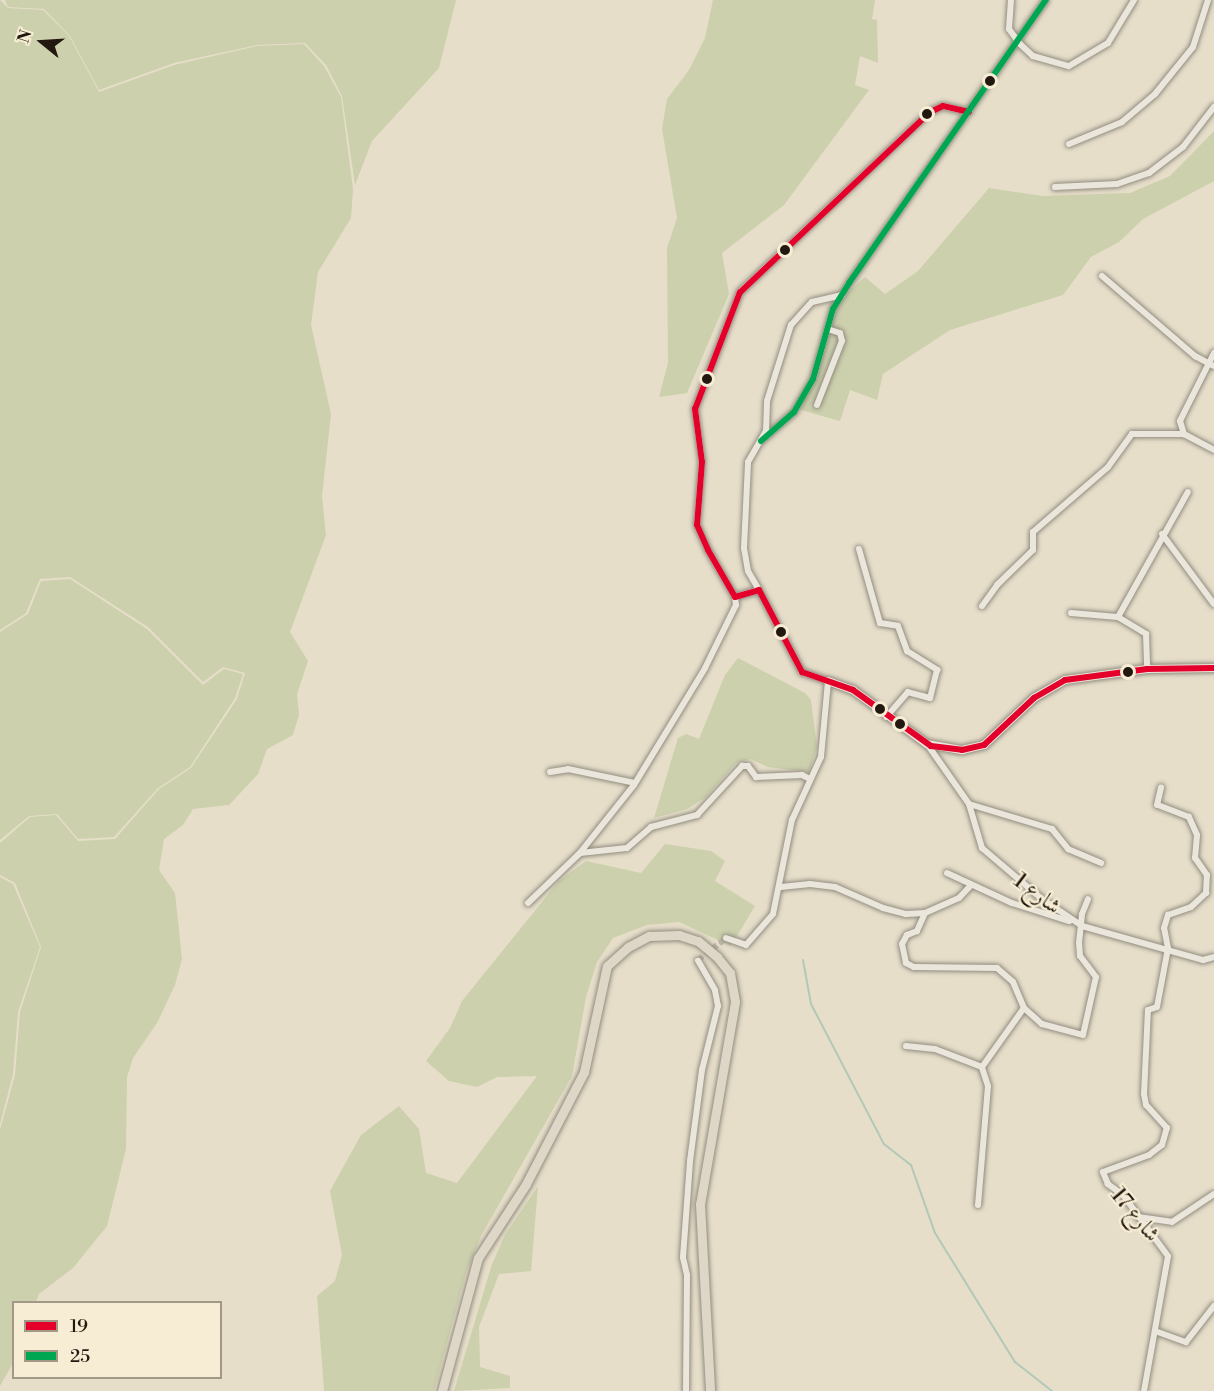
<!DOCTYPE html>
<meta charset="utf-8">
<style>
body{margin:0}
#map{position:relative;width:1214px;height:1391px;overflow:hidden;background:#e6dec9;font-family:"Libre Bodoni",Amiri,serif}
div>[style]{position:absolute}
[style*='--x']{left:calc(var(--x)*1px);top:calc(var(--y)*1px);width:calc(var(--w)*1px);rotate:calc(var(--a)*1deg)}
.green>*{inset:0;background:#ccd0ac}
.stream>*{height:2px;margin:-1px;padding:0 1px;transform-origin:1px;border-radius:1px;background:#b2c8b8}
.minor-tunnel>*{height:6px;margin-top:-3px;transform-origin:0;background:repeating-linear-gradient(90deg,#bfb6a4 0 6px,transparent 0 9px)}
.roads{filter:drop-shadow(0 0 2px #928d80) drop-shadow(0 0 2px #928d80)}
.minor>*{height:6px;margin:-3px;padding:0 3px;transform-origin:3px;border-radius:3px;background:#ebe6dc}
.tertiary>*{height:8px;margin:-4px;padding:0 4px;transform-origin:4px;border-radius:4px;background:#ebe6dc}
.primary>*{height:9px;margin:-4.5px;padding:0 4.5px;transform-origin:4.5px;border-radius:4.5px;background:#ded6c6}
.bus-1>*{height:6px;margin:-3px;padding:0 3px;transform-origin:3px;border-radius:3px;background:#e4002b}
.bus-2>*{height:6px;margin:-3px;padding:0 3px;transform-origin:3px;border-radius:3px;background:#00a651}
.dots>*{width:16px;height:16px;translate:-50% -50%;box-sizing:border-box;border:3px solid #f7edd4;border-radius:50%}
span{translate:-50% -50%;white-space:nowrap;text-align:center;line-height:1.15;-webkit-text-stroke:4.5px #f7edd4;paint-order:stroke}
.street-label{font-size:22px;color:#231810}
.legend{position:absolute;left:12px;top:1301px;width:210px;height:78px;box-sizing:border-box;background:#f7edd4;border:2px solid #a29886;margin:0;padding:8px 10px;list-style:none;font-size:18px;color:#231810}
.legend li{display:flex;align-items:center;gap:12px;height:30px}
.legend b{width:30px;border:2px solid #a29886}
.north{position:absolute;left:12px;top:12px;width:60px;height:60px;-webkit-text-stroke:4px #f7edd4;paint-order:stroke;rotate:288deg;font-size:16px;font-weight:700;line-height:24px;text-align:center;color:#231810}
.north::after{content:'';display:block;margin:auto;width:21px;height:27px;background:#231810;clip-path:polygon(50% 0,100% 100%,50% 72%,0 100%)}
</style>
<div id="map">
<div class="green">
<div style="clip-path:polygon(0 0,8px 8px,43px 10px,69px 36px,99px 92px,174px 65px,257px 46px,304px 44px,324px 66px,341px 97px,353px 189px,351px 218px,318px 272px,311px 325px,331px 414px,322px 496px,326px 535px,290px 632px,308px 661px,297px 694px,299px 715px,293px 735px,267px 749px,258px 774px,229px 805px,193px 809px,183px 825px,164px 839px,159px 870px,175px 893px,182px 959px,175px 985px,157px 1023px,133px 1058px,127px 1077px,126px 1149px,107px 1226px,73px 1268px,39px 1294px,36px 1302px,14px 1302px,13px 1363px,0 1386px,0 1130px,15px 1075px,20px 1012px,41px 947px,15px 883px,0 875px,0 843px,30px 817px,56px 815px,78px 841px,115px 839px,159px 789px,191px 768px,237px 699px,245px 673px,223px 667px,203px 682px,148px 627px,70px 577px,40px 579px,26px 613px,0 630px)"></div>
<div style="clip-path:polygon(5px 0,456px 0,439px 68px,372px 141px,355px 185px,342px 96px,326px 65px,305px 43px,257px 45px,174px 63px,99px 90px,70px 36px,44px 9px,8px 7px)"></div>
<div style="clip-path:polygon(713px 0,875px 0,872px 19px,877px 20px,878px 63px,860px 56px,855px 85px,869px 90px,784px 205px,722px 253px,729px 294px,687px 393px,659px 397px,668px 363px,667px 248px,677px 218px,662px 129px,667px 99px,689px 70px,705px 38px)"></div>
<div style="clip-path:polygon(1214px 131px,1214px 181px,1143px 219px,1119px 242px,1091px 257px,1063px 295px,950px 330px,883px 374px,877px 400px,850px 390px,840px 421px,801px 410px,832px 307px,865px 277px,885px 294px,918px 271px,989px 188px,1042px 196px,1130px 193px,1170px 176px)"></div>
<div style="clip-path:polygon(70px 579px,147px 629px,203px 685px,224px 669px,243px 674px,235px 698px,190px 767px,158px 788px,114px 837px,78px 839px,57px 814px,29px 816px,0 840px,0 632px,28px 614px,41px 581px)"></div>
<div style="clip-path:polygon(738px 658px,805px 693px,811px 700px,817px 747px,809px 772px,768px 767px,750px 759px,736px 763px,706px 797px,687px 809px,654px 818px,678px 738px,686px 734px,699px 739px,725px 675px)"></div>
<div style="clip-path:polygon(665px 844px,711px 851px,725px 861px,715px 881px,755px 906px,731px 946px,679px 922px,647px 925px,613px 938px,597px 962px,586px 997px,572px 1076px,481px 1236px,466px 1273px,434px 1391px,324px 1391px,317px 1296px,335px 1281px,342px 1255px,330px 1191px,361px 1135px,399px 1106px,419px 1129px,426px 1173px,457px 1183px,537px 1076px,497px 1077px,477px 1087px,449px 1081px,426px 1061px,450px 1028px,462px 1001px,559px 881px,586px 861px,641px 873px)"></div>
<div style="clip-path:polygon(0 877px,13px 884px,40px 947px,18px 1012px,13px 1074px,0 1124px)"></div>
<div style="clip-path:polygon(538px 1186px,531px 1271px,499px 1274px,479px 1327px,480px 1367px,510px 1376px,510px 1388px,454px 1391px,492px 1264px,505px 1235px)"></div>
</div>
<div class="stream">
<div style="--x:803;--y:960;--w:45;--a:79.7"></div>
<div style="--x:811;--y:1004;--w:158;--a:62.5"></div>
<div style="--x:884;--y:1144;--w:34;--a:38"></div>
<div style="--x:911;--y:1165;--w:72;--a:70.6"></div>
<div style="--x:935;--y:1233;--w:152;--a:58.2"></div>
<div style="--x:1015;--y:1362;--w:47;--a:38.1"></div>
</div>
<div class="minor-tunnel">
<div style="--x:698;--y:960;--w:36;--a:-38"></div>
</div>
<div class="roads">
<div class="minor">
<div style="--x:1011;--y:0;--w:29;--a:94"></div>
<div style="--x:1009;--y:29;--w:17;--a:54"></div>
<div style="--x:1019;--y:43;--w:19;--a:43"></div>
<div style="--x:1033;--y:56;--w:37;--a:16"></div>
<div style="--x:1069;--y:66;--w:45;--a:-30.5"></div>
<div style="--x:1108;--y:43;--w:50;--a:-58.8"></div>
<div style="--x:1069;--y:144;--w:57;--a:-22.5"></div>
<div style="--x:1122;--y:122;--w:43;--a:-40.3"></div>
<div style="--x:1155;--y:94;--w:60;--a:-51"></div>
<div style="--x:1193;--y:47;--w:49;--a:-72.3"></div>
<div style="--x:1055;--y:187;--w:62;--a:-2.8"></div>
<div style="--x:1117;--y:184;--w:34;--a:-19"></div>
<div style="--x:1149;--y:173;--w:43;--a:-37.4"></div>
<div style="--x:1183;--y:147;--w:51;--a:-52.2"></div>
<div style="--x:1102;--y:276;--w:123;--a:40.7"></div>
<div style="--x:1195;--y:356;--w:21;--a:28"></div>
<div style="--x:1214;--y:353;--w:76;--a:116.6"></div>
<div style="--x:1180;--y:421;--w:14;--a:73"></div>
<div style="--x:1184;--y:434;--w:34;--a:28"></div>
<div style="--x:817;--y:405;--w:69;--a:-68.7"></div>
<div style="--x:842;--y:341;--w:8;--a:-104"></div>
<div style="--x:840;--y:333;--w:13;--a:-162"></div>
<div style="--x:761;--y:441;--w:44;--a:-41.3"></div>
<div style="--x:794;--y:412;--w:38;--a:-60"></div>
<div style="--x:813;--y:379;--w:73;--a:-74.1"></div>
<div style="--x:833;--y:309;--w:31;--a:-58"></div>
<div style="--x:849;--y:283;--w:345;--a:-55.2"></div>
<div style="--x:1162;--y:534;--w:87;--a:53.4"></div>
<div style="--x:859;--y:549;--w:77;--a:74.2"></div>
<div style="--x:880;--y:623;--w:18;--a:9"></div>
<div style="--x:898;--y:626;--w:27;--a:70"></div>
<div style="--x:907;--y:651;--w:36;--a:32"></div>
<div style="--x:937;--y:670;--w:29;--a:104"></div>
<div style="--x:930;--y:698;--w:23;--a:-165"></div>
<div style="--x:908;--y:692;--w:33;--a:131"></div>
<div style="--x:759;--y:590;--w:22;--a:-120"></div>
<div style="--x:748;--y:571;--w:23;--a:-100"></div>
<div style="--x:744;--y:548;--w:86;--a:-87.3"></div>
<div style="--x:748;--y:462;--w:36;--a:-60"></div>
<div style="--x:766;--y:431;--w:30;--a:-88"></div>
<div style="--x:767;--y:401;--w:80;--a:-72.5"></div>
<div style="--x:791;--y:325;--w:31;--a:-48"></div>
<div style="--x:812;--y:302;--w:31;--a:-13"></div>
<div style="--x:982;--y:606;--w:26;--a:-54"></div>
<div style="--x:997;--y:585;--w:50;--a:-44.2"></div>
<div style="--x:1033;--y:550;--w:18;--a:-90"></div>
<div style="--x:1033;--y:532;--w:99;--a:-40.9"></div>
<div style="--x:1108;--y:467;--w:41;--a:-54"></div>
<div style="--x:1132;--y:434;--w:52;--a:0"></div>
<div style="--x:1071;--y:613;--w:47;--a:4.9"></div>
<div style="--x:1118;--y:617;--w:33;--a:31"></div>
<div style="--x:1146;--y:634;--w:35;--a:88"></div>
<div style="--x:1118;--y:617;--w:143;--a:-60.8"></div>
<div style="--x:927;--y:744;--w:73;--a:55"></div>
<div style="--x:969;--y:804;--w:46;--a:73.5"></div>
<div style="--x:982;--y:848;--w:79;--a:40.4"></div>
<div style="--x:1042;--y:899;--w:48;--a:34"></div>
<div style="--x:1082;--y:926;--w:126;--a:15.7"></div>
<div style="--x:1203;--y:960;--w:11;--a:-15"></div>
<div style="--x:550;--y:772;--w:18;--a:-9"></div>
<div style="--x:568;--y:769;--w:68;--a:11.8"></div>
<div style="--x:969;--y:804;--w:87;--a:16.8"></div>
<div style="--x:1052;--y:829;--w:26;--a:51"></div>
<div style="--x:1068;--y:849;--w:36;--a:23"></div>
<div style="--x:580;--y:853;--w:47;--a:-6.1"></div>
<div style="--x:627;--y:848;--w:32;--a:-41"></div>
<div style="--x:651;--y:827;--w:48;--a:-14.6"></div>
<div style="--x:697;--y:815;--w:67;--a:-47.4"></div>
<div style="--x:742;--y:766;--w:6;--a:0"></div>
<div style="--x:748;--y:766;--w:14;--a:54"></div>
<div style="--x:756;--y:777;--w:46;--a:-2.5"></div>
<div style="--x:802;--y:775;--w:9;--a:27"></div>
<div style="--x:947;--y:873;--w:72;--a:24.8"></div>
<div style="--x:1012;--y:903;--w:60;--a:17.5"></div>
<div style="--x:781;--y:887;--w:29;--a:-6"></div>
<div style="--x:810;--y:884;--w:25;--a:7"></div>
<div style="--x:835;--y:887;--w:52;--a:23.6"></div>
<div style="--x:883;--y:908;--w:24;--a:15"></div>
<div style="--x:906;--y:914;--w:19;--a:-3"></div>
<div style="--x:925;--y:913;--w:37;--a:-24"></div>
<div style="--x:959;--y:898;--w:18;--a:-47"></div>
<div style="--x:528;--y:903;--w:71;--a:-43.9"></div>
<div style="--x:579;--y:854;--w:88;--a:-51.4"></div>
<div style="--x:634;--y:785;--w:137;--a:-58.7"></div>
<div style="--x:705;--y:668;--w:70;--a:-63.8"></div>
<div style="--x:736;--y:605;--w:8;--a:-97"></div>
<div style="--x:925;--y:913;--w:20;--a:114"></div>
<div style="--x:917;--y:931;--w:11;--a:158"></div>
<div style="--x:907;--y:935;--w:10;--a:119"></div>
<div style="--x:902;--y:944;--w:19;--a:78"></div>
<div style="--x:906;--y:963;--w:9;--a:27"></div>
<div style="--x:914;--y:967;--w:83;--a:0.7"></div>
<div style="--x:997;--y:968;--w:21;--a:41"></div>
<div style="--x:1013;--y:982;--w:28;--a:67"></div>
<div style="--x:1024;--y:1008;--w:24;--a:42"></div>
<div style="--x:1042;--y:1024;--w:42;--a:15"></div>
<div style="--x:1083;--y:1035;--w:59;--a:-77.4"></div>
<div style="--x:1096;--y:977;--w:26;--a:-127"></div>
<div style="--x:1080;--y:956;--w:13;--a:-94"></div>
<div style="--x:1079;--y:943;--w:29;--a:-84"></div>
<div style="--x:1082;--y:914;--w:16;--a:-68"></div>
<div style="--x:726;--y:938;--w:21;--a:19"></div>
<div style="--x:746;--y:945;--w:41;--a:-48.9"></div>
<div style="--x:773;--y:914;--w:96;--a:-78.6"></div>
<div style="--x:792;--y:820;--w:69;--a:-65.3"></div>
<div style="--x:821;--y:757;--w:76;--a:-84.7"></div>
<div style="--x:828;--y:681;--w:28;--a:-161"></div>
<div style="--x:802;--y:672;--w:93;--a:-117.7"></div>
<div style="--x:759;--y:590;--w:25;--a:164"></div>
<div style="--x:735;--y:597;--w:54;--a:-119.9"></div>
<div style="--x:708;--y:550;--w:27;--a:-114"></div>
<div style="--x:697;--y:525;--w:63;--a:-85.5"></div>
<div style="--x:702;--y:462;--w:53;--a:-97.5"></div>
<div style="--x:695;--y:409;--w:125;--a:-69"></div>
<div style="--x:740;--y:292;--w:262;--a:-43.5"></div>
<div style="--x:930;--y:112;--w:14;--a:-25"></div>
<div style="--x:943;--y:106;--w:27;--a:13"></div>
<div style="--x:906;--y:1046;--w:29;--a:6"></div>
<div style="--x:935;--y:1049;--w:50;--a:21"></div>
<div style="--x:978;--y:1205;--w:119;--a:-85.2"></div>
<div style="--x:988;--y:1086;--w:20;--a:-108"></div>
<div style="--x:982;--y:1067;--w:72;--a:-54.6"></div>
<div style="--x:1138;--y:1217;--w:34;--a:8"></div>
<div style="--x:1172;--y:1222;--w:50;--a:-33.7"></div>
<div style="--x:1155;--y:1331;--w:33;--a:20"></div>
<div style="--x:1186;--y:1342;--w:46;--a:-52.1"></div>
<div style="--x:686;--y:1391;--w:116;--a:-89.5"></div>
<div style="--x:687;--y:1275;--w:18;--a:-103"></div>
<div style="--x:683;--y:1257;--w:96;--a:-85.8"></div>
<div style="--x:690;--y:1161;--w:92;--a:-82.5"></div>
<div style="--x:702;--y:1070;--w:66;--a:-76"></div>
<div style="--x:718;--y:1006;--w:16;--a:-101"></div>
<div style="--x:715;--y:990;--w:34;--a:-120"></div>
<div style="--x:1144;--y:1391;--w:137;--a:-79.9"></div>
<div style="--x:1168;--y:1256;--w:76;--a:-126.4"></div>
<div style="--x:1123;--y:1195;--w:19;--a:-144"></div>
<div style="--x:1108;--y:1184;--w:13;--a:-113"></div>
<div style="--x:1103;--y:1172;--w:49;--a:-20.3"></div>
<div style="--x:1149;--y:1155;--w:16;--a:-38"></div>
<div style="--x:1162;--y:1145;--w:18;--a:-74"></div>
<div style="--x:1167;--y:1128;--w:31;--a:-132"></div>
<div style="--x:1146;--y:1105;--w:11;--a:-100"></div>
<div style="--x:1144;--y:1094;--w:84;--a:-87.3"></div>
<div style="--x:1148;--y:1010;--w:9;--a:-18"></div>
<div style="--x:1157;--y:1007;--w:60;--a:-79.4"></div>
<div style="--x:1168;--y:948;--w:20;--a:-101"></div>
<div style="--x:1164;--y:928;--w:14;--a:-73"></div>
<div style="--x:1168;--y:915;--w:24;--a:-19"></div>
<div style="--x:1191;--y:907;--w:21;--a:-43"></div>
<div style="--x:1206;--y:893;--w:18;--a:-87"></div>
<div style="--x:1207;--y:875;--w:21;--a:-125"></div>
<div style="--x:1195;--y:858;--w:23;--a:-85"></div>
<div style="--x:1197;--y:835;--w:20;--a:-114"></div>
<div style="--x:1189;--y:817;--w:34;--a:-159"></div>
<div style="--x:1157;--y:805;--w:18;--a:-77"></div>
</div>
<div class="tertiary">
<div style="--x:828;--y:681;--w:27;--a:20"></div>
<div style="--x:853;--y:690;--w:92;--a:36.1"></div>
<div style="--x:927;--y:744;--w:36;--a:10"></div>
<div style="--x:962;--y:750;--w:23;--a:-13"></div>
<div style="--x:984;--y:745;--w:69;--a:-43.2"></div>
<div style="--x:1034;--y:698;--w:36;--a:-30"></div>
<div style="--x:1065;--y:680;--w:83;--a:-7.6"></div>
<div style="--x:1147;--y:669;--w:67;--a:-0.9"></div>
</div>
<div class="primary">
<div style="--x:442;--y:1391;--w:138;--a:-74.9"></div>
<div style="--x:478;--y:1258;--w:88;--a:-57"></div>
<div style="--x:526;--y:1184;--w:126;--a:-62.6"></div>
<div style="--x:584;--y:1072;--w:108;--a:-77.8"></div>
<div style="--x:607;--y:966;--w:28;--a:-42"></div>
<div style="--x:628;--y:947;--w:24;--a:-28"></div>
<div style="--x:649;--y:936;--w:30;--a:-2"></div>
<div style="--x:679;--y:935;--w:20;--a:18"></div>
<div style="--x:698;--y:941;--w:25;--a:40"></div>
<div style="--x:717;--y:957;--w:21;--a:51"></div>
<div style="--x:730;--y:973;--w:29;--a:80"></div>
<div style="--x:735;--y:1002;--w:205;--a:99.8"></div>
<div style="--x:700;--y:1204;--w:187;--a:86.9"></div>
</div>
</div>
<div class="bus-1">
<div style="--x:969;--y:112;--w:27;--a:-167"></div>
<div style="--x:943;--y:106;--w:14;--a:155"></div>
<div style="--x:930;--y:112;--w:262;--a:136.5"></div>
<div style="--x:740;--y:292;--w:125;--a:111"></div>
<div style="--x:695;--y:409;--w:53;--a:82.5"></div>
<div style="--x:702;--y:462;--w:63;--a:94.5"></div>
<div style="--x:697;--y:525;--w:27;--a:66"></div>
<div style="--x:708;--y:550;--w:54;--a:60.1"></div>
<div style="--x:735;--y:597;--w:25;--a:-16"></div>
<div style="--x:759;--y:590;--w:93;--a:62.3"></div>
<div style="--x:802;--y:672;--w:54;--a:19.4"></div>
<div style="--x:853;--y:690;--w:96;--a:35.7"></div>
<div style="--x:931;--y:746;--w:31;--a:7"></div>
<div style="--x:962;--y:750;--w:23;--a:-13"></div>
<div style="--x:984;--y:745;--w:69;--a:-43.2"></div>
<div style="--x:1034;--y:698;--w:36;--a:-30"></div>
<div style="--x:1065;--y:680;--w:83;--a:-7.6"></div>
<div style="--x:1147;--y:669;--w:67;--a:-0.9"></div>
</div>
<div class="bus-2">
<div style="--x:761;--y:441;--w:44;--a:-41.3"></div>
<div style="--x:794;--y:412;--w:38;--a:-60"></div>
<div style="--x:813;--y:379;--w:73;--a:-74.1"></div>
<div style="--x:833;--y:309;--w:31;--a:-58"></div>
<div style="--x:849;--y:283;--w:345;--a:-55.2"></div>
</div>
<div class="dots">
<div style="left:990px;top:81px;background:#231810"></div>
<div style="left:927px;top:114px;background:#231810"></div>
<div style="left:785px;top:250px;background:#231810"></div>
<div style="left:707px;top:379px;background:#231810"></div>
<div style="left:781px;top:632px;background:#231810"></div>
<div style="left:1128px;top:672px;background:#231810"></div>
<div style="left:880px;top:709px;background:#231810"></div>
<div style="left:900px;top:724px;background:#231810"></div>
</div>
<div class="street-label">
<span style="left:1037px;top:894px;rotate:37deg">شارع 1</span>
<span style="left:1135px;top:1215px;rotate:50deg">شارع 17</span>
</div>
<ul class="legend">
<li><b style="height:8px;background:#e4002b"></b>19</li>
<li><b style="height:8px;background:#00a651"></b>25</li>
</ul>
<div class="north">N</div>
</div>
